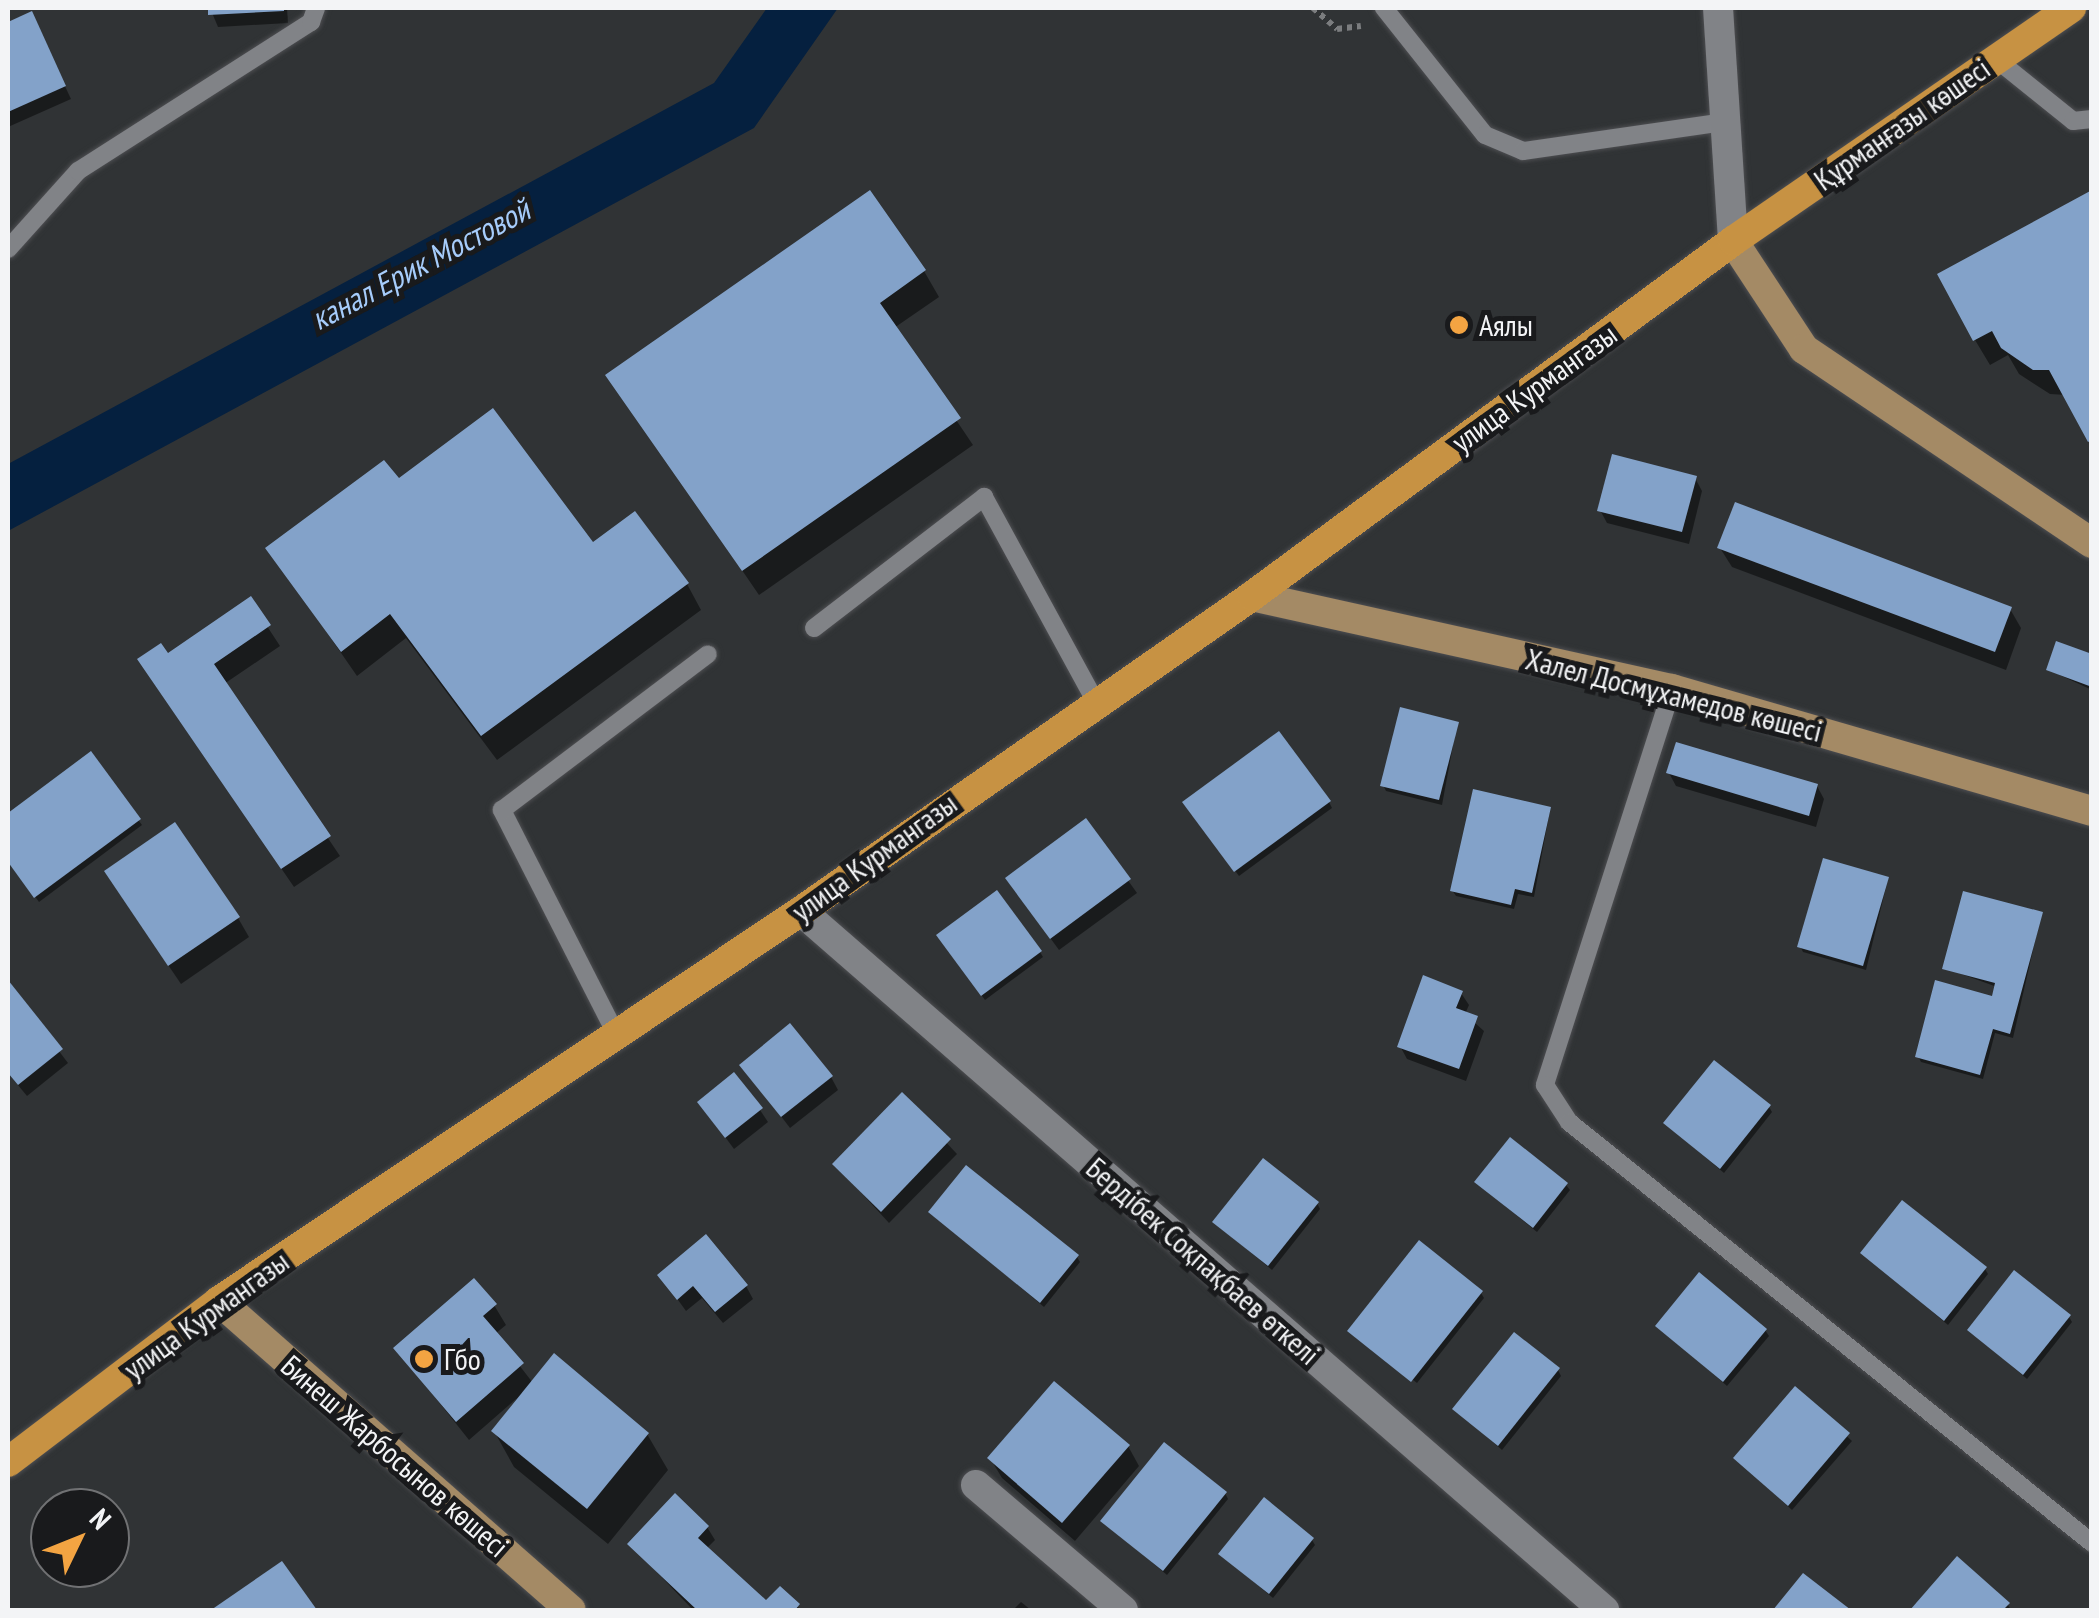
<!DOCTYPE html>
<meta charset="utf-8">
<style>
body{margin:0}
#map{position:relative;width:2099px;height:1618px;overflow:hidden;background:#303335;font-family:"PT Sans Narrow",sans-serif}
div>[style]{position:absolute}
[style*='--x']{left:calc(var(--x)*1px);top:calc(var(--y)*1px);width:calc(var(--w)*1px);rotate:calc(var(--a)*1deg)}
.water>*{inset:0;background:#05203f}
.shadow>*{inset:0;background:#0007}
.building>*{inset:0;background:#83a2c9}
.path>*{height:6px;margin-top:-3px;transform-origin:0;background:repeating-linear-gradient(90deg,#7b7d7f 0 5px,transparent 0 10px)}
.roads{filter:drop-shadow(0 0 2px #4d4e51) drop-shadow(0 0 2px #4d4e51)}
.lane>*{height:18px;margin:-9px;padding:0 9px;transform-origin:9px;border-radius:9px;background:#818387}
.street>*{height:30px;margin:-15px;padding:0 15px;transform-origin:15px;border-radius:15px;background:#818387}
.secondary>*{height:30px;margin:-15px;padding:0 15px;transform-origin:15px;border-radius:15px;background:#a48a65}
.primary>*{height:30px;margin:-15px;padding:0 15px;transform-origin:15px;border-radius:15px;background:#c79243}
.dots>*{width:28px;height:28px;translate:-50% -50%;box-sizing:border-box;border:5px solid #191a1c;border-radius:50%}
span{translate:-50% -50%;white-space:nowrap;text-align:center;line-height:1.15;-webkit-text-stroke:10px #191a1c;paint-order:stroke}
.street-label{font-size:30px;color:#f3f4f6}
.poi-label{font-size:30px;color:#f3f4f6}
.left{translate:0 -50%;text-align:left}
.water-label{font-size:32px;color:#a6ccfb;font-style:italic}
.frame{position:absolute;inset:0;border:10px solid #f3f4f6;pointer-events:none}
.north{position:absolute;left:30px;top:1488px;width:100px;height:100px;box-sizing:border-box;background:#191a1c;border:2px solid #707173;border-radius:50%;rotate:47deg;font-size:28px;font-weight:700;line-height:40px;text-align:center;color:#f3f4f6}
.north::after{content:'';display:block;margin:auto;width:35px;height:45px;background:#f3a442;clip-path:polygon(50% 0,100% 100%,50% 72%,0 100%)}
</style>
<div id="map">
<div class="water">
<div style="clip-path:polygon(767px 8px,838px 8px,754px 128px,8px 531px,8px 464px,714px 83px)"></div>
</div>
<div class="shadow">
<div style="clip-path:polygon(210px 8px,287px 8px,288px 23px,218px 27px)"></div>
<div style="clip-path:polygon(31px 14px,71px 99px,8px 127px,8px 24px)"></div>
<div style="clip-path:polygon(2092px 193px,2092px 442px,2066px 395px,2050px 394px,2019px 374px,2008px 355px,1990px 365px,1975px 340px)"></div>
<div style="clip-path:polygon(924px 271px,939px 297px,894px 328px,973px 445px,759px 595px,609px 376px)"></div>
<div style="clip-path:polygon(1695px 478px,1702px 491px,1689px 544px,1607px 523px,1600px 510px)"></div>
<div style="clip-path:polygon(398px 482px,592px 545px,687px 584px,701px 610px,497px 760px,406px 638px,357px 676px,269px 549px)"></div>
<div style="clip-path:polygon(1720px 548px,2010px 609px,2021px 628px,2006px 670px,1732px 567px)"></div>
<div style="clip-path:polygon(250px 600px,280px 646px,224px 684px,340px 856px,294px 887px,151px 679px,167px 656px)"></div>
<div style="clip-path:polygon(2092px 657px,2092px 690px,2049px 670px)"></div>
<div style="clip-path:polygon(1457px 724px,1442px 805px,1386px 791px,1383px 785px)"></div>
<div style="clip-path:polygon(90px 755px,142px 825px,39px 902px,8px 859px,8px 817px)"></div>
<div style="clip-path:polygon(1669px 773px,1817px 786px,1824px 799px,1816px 827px,1676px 786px)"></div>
<div style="clip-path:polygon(1329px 802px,1332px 808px,1239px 876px,1189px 808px)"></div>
<div style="clip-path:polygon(1550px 810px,1534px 897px,1518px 894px,1514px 909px,1456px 896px,1452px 890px)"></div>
<div style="clip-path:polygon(1086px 822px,1137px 893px,1059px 950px,1016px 891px)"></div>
<div style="clip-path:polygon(1888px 879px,1866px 970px,1803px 952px,1800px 946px)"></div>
<div style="clip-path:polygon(118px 891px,238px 918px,249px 937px,181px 984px)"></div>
<div style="clip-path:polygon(2041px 915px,2013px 1038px,1995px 1033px,1983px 1079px,1921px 1062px,1918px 1056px,1994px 999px,1997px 987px,1945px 968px)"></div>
<div style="clip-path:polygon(942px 941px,1040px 952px,1043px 957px,985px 1000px)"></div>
<div style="clip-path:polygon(8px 984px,68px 1063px,27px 1096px,8px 1073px)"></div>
<div style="clip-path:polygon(1461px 993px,1469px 1005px,1465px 1014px,1484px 1031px,1466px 1081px,1407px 1059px,1400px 1046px)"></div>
<div style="clip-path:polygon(742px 1065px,831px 1077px,838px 1090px,790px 1128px)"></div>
<div style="clip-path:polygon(902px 1095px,957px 1154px,889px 1223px,835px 1164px)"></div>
<div style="clip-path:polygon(700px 1103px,760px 1110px,768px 1122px,734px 1149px)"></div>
<div style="clip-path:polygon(1769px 1107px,1772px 1112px,1724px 1173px,1666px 1124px)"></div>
<div style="clip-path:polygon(1477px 1183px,1566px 1185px,1570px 1190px,1537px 1232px)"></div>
<div style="clip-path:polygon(1317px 1203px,1320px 1209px,1272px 1270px,1215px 1223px)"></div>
<div style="clip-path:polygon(931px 1212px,1077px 1257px,1080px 1262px,1044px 1307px)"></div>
<div style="clip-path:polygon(1863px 1253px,1985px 1269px,1988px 1274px,1948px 1325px)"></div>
<div style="clip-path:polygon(660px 1275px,746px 1286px,753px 1299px,723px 1323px,702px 1298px,686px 1311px)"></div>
<div style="clip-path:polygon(1481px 1293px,1484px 1298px,1417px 1383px,1351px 1331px)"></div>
<div style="clip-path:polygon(494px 1305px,506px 1325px,495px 1334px,533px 1383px,647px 1434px,668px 1470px,608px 1544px,514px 1467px,494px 1431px,517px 1398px,469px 1440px,396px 1348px)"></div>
<div style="clip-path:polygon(2069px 1317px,2072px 1322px,2027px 1379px,1970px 1330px)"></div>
<div style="clip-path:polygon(1658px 1326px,1765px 1330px,1769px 1336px,1727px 1386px)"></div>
<div style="clip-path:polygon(1558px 1370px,1561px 1376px,1502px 1450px,1456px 1410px)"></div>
<div style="clip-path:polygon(1795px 1389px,1852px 1441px,1792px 1510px,1736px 1459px)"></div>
<div style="clip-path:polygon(1128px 1446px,1139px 1466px,1075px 1541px,1002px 1478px,990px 1458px)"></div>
<div style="clip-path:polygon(1225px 1493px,1228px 1499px,1167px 1575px,1103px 1521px)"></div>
<div style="clip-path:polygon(707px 1527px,715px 1540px,706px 1549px,766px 1604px,780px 1589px,801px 1610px,693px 1610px,630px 1544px)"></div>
<div style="clip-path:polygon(1312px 1540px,1315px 1545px,1273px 1598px,1221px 1554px)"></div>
<div style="clip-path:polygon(1957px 1560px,2008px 1605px,2011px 1610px,1913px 1610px)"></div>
<div style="clip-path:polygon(1021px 1602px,1031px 1610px,1013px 1610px)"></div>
</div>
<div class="building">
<div style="clip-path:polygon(208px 8px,284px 8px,284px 11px,208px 15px)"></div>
<div style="clip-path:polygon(32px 11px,66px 86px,8px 112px,8px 22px)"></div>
<div style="clip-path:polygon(870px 190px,926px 270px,880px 303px,961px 418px,742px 571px,605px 375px)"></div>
<div style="clip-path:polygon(2092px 190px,2092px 440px,2088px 442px,2049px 370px,2033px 370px,2001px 348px,1992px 331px,1973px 341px,1937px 274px)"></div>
<div style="clip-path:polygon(493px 408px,593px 542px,635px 511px,689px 583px,481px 736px,390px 614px,341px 652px,265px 548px,384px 460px,399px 478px)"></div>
<div style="clip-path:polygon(1612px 454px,1697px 476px,1682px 532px,1597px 511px)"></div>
<div style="clip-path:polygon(1735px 502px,2012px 607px,1995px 652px,1717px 548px)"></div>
<div style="clip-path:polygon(251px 596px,271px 625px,214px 664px,331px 836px,281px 869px,137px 659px,161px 643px,168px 653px)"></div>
<div style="clip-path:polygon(2056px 641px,2092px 654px,2092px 687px,2046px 670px)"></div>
<div style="clip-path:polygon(1400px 707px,1459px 722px,1439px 800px,1380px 786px)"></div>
<div style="clip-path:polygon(1279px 731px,1331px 801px,1234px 872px,1182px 802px)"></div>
<div style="clip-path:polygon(1676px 742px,1818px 784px,1809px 816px,1666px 773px)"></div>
<div style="clip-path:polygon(91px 751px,141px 819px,34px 898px,8px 862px,8px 813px)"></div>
<div style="clip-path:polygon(1473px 789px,1551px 807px,1532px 893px,1515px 889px,1511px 905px,1450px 891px)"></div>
<div style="clip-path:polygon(1086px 818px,1131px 879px,1050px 939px,1005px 878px)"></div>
<div style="clip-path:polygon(175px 822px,240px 917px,168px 966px,104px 871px)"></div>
<div style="clip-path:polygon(1823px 858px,1889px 877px,1863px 966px,1797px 947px)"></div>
<div style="clip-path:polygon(997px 890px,1042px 951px,981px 996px,936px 935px)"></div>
<div style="clip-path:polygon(1963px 891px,2043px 912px,2010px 1034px,1993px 1029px,1980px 1075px,1915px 1057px,1935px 980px,1992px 996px,1995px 983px,1942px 969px)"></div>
<div style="clip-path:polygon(1423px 975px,1463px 991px,1456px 1008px,1478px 1016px,1459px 1069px,1397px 1047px)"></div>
<div style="clip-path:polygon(8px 980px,63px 1049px,18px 1085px,8px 1073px)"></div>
<div style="clip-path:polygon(790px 1023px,833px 1076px,781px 1117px,739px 1065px)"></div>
<div style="clip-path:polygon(1714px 1060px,1771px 1105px,1720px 1169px,1663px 1123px)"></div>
<div style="clip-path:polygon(734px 1072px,763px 1108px,725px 1138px,697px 1102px)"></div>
<div style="clip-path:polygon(902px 1092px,951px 1139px,881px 1212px,832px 1164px)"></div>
<div style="clip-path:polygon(1510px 1137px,1568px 1183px,1533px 1228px,1474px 1182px)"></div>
<div style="clip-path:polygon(1263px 1158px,1319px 1202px,1268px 1266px,1212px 1222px)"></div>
<div style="clip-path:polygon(966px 1165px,1079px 1255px,1040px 1303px,928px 1212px)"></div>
<div style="clip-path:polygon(1902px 1200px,1987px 1267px,1944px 1321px,1860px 1253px)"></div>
<div style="clip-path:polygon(706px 1234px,748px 1285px,715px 1312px,693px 1286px,677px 1300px,657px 1275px)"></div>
<div style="clip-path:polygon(1419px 1240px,1483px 1291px,1411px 1382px,1347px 1331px)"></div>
<div style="clip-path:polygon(2014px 1270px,2071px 1315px,2023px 1375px,1967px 1330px)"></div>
<div style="clip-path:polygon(1699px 1272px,1767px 1329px,1723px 1382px,1655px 1326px)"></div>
<div style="clip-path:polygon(474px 1278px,497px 1304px,483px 1316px,524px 1363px,456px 1422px,393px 1348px)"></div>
<div style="clip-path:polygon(1514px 1332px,1560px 1368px,1498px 1446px,1452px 1409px)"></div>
<div style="clip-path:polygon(554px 1353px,649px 1433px,587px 1509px,491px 1431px)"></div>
<div style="clip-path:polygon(1054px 1381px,1130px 1445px,1062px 1523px,987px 1458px)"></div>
<div style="clip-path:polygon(1795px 1386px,1850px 1433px,1788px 1506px,1733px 1458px)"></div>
<div style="clip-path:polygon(1164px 1442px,1227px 1492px,1163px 1571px,1100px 1521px)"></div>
<div style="clip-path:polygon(675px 1493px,709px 1526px,698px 1538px,766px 1600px,780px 1586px,800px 1604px,795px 1610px,697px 1610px,627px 1544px)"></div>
<div style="clip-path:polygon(1264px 1497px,1314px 1538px,1269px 1594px,1218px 1554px)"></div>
<div style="clip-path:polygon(1957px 1556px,2010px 1603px,2003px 1610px,1910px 1610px)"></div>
<div style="clip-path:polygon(282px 1561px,317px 1610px,211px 1610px)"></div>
<div style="clip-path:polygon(1803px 1573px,1851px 1610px,1773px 1610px)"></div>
</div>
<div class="path">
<div style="--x:1313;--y:8;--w:32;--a:41"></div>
<div style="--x:1337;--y:29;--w:24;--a:-7"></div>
</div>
<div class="roads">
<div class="lane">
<div style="--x:1384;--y:8;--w:162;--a:51.5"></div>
<div style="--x:1485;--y:135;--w:41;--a:22.8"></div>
<div style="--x:1523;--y:151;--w:204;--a:-8.2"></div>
<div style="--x:1996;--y:59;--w:99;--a:38.8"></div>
<div style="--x:2073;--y:121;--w:19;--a:-6"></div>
<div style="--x:8;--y:249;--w:105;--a:-48.1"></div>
<div style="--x:78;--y:171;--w:277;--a:-32.6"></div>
<div style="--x:311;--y:22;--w:15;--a:-70"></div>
<div style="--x:814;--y:628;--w:215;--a:-37.6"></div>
<div style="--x:984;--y:497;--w:234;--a:61.4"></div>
<div style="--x:1672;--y:689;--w:416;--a:107.8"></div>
<div style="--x:1545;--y:1085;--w:44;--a:57"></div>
<div style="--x:1569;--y:1122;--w:671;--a:38.83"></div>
<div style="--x:617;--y:1036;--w:254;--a:-117"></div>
<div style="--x:502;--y:810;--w:258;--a:-37.1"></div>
</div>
<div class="street">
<div style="--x:1718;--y:8;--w:233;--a:86.3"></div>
<div style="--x:801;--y:911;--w:1065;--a:41.04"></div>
<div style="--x:976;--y:1485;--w:193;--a:40.4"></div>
</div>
<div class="secondary">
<div style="--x:1733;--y:241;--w:129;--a:56.7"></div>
<div style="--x:1804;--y:349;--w:347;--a:34"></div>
<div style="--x:1252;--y:596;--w:430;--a:12.5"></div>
<div style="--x:1672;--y:689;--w:437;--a:16.2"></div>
<div style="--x:219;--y:1301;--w:468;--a:41.3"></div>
</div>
<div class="primary">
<div style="--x:8;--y:1462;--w:265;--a:-37.3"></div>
<div style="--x:219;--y:1301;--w:701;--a:-33.83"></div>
<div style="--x:801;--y:911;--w:550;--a:-34.93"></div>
<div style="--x:1252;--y:596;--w:598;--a:-36.43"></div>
<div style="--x:1733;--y:241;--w:411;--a:-34.6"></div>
</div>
</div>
<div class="dots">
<div style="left:1459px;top:325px;background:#f3a442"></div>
<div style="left:424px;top:1359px;background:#f3a442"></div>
</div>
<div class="street-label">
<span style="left:1902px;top:124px;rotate:-35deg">Құрманғазы көшесі</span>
<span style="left:1534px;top:388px;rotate:-36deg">улица Курмангазы</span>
<span style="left:1674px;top:695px;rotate:14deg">Халел Досмұхамедов көшесі</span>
<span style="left:874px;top:857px;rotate:-36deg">улица Курмангазы</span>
<span style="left:1203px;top:1261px;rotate:41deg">Бердібек Соқпақбаев өткелі</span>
<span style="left:206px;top:1315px;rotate:-36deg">улица Курмангазы</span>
<span style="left:395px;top:1456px;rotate:41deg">Бинеш Жарбосынов көшесі</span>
</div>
<div class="poi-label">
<span class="left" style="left:1479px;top:325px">Аялы</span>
<span class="left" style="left:444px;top:1359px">Гбо</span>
</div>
<div class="water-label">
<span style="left:420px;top:264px;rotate:-28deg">канал Ерик Мостовой</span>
</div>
<div class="frame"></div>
<div class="north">N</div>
</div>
